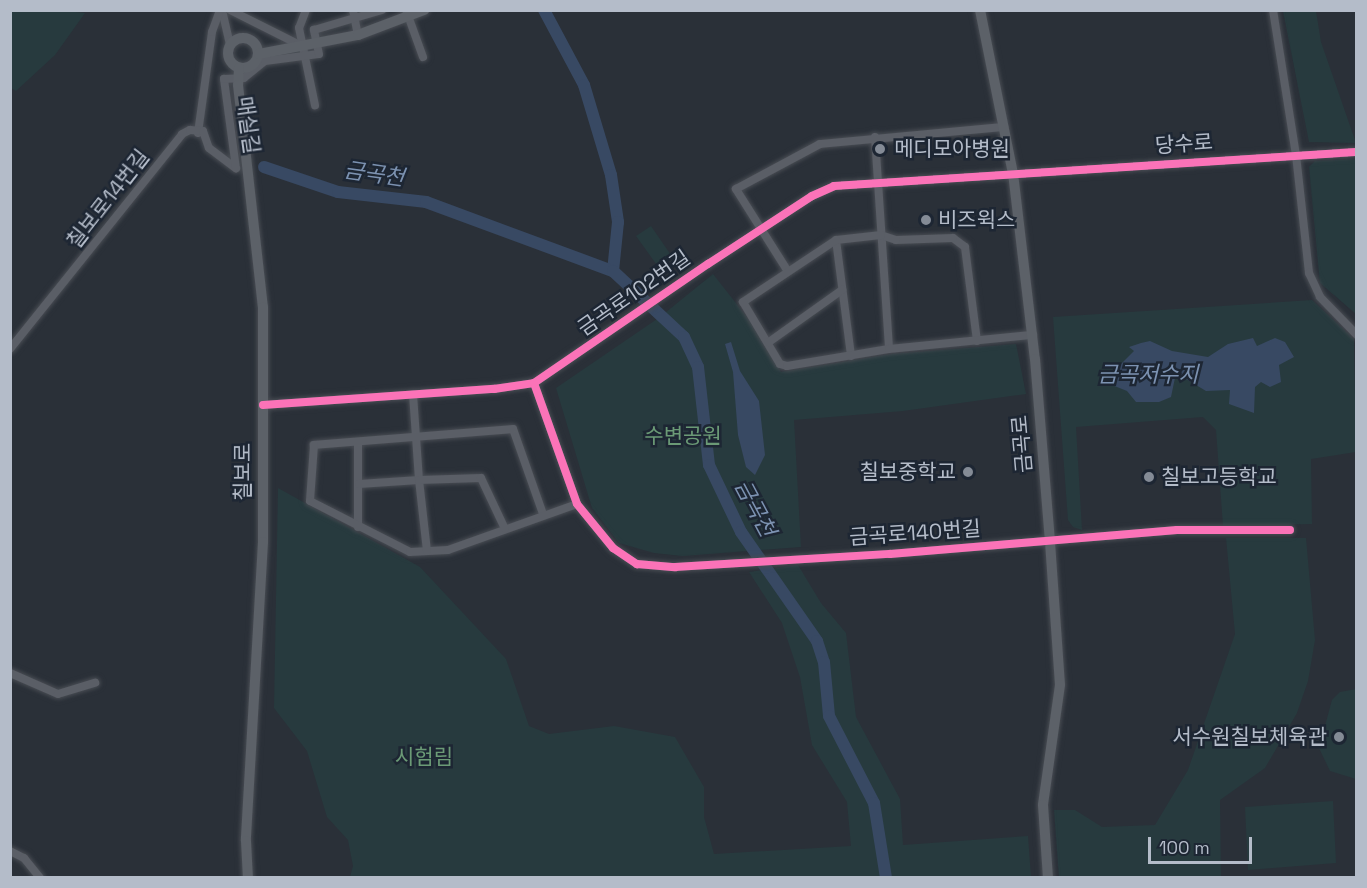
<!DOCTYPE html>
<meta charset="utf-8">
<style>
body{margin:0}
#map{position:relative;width:1367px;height:888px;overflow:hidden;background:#2a3038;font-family:"Space Grotesk","Noto Sans KR",sans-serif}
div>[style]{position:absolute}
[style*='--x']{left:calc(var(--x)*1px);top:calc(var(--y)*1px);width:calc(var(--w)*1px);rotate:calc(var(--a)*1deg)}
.green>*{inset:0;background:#273a3e}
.water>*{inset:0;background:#384963}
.river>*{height:12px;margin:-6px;padding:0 6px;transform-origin:6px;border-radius:6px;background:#384963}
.roads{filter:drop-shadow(0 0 2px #484c53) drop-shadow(0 0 2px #484c53)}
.minor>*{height:8px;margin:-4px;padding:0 4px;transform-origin:4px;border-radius:4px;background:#5a5e66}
.major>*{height:10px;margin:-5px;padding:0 5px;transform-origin:5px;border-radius:5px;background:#5c6168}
.major>.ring{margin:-5px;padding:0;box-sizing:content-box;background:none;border:10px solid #5c6168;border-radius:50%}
.cycleway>*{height:8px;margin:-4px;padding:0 4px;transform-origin:4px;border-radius:4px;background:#fb73b8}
.dots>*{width:16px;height:16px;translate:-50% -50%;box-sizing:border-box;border:3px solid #1d2633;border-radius:50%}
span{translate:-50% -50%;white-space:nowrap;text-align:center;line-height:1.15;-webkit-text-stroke:5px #1d2633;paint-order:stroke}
.street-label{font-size:21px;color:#b4bcc9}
.poi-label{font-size:21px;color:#b4bcc9}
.left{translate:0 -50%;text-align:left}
.right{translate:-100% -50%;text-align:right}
.park-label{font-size:21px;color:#6b9a76}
.water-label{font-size:22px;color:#7c92b1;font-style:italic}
.frame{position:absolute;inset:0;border:12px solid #b4bcc9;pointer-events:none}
.scale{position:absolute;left:1148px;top:837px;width:104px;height:27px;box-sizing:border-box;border:3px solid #b4bcc9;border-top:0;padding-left:8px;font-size:18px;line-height:21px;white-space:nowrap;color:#b4bcc9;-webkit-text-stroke:4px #1d2633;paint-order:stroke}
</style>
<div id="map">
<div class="green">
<div style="clip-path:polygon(67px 11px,85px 13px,55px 55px,16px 91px,11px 88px,11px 11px)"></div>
<div style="clip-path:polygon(1283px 11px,1316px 11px,1321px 42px,1356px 143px,1309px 142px)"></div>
<div style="clip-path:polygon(1356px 159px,1356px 314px,1320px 283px,1309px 167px,1315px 161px)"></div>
<div style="clip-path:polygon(651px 226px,673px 258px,659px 268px,636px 236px)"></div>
<div style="clip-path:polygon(713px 274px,761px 335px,781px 372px,891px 354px,1016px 344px,1026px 394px,903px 411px,794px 420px,801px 547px,683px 556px,654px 553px,619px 543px,592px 508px,556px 388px,660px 317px)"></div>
<div style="clip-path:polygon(1312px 300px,1354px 339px,1356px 452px,1311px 459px,1312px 524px,1223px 526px,1216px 430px,1203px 417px,1076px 427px,1082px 530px,1073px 527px,1068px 520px,1053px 317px)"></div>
<div style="clip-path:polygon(278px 488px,420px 567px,506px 659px,529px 726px,549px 734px,614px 726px,675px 737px,704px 787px,704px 817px,714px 854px,851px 846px,847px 802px,812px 745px,800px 677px,782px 623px,749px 572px,798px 565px,821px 603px,846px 633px,856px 717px,900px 799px,903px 845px,1028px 836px,1031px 877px,350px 877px,353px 866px,348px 840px,327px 817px,307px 751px,274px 708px)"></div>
<div style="clip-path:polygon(1226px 538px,1306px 538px,1315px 640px,1308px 681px,1297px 713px,1265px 768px,1220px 800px,1221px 877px,1059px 877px,1054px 810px,1075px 810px,1102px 827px,1155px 825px,1188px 770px,1235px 634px)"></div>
<div style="clip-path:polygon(1356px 689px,1356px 779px,1330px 771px,1319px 748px,1332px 700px,1340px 692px)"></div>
<div style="clip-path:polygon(1333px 801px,1336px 863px,1248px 870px,1245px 807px)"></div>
</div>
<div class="water">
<div style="clip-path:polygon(1253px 338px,1257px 346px,1275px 338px,1285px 342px,1294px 357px,1279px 365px,1281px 382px,1270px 387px,1261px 382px,1255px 387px,1254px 413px,1229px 404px,1230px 390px,1206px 391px,1176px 373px,1171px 397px,1159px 402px,1136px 402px,1127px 391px,1112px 385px,1118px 367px,1134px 351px,1129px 347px,1141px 343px,1150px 341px,1172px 351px,1208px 357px,1228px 344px)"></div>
<div style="clip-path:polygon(731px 342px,740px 371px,759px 401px,765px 455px,755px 475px,746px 467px,738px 435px,733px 372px,725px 344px)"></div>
</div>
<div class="river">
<div style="--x:544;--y:10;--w:85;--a:61.9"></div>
<div style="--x:584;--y:85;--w:94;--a:73.3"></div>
<div style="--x:611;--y:175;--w:48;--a:81.5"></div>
<div style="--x:618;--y:222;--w:49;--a:95.8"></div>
<div style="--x:264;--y:167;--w:78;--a:18.7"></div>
<div style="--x:338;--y:192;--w:89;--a:6.5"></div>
<div style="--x:426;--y:202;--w:199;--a:20.3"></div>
<div style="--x:613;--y:271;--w:97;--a:42.9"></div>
<div style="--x:684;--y:337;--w:33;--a:65"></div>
<div style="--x:698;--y:367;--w:99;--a:83.6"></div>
<div style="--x:709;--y:465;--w:74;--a:64.5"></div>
<div style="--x:741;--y:532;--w:133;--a:55.1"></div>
<div style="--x:817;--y:641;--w:22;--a:72"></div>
<div style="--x:824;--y:662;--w:54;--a:84.7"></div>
<div style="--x:829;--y:716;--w:98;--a:62.7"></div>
<div style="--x:874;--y:803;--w:76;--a:80.9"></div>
</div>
<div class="roads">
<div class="minor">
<div style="--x:222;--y:10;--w:36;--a:77"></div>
<div style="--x:230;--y:10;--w:80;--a:26.6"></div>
<div style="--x:306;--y:10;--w:19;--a:111"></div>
<div style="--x:299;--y:28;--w:79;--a:78.3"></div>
<div style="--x:353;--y:10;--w:25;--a:79"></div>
<div style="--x:406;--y:10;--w:50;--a:70.1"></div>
<div style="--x:1273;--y:10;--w:147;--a:81"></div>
<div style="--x:1296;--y:155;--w:119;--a:83.7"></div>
<div style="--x:1309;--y:273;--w:26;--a:65"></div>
<div style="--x:1320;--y:297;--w:52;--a:45.8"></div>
<div style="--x:198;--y:133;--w:102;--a:-82.1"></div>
<div style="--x:212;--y:32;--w:23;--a:-70"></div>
<div style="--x:875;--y:137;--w:212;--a:86.2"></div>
<div style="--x:836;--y:240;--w:117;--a:82.6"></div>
<div style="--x:787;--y:270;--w:96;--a:-122.2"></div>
<div style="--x:736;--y:189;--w:95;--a:-28.2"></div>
<div style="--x:820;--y:144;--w:185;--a:-5.3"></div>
<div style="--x:977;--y:341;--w:95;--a:-97.3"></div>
<div style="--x:965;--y:247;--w:15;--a:-143"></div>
<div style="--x:953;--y:238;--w:57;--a:178"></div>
<div style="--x:896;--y:240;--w:16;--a:-162"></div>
<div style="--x:881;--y:235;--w:45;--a:173.7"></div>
<div style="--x:836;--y:240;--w:112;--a:146.3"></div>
<div style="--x:743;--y:302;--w:72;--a:59.2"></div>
<div style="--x:780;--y:364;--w:7;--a:16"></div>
<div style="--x:787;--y:366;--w:103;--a:-9.5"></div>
<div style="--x:889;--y:349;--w:145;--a:-5.6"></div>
<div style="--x:769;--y:342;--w:90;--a:-35.5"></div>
<div style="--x:10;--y:349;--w:275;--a:-51.3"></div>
<div style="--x:182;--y:134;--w:9;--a:-27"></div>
<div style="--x:190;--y:130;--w:13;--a:4"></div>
<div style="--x:203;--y:131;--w:18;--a:71"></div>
<div style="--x:209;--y:148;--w:34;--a:37"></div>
<div style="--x:236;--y:168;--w:90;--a:-97.7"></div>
<div style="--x:224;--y:79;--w:20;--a:-3"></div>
<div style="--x:244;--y:78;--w:27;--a:-39"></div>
<div style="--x:265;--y:61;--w:54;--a:-7.4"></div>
<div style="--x:319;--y:54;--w:25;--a:-102"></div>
<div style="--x:314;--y:30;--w:71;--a:-16.4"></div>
<div style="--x:534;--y:383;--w:128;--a:70.4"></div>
<div style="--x:577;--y:504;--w:57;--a:50.7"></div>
<div style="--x:613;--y:548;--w:29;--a:34"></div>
<div style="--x:637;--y:564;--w:38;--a:5"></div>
<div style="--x:675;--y:567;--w:215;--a:-3.5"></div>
<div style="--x:890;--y:554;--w:288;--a:-4.8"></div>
<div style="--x:1177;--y:530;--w:113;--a:0"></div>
<div style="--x:263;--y:405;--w:232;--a:-4"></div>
<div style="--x:494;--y:389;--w:40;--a:-8.5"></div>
<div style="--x:534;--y:383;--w:211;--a:-34.4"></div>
<div style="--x:708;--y:264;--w:124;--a:-33.2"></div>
<div style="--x:812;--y:196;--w:24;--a:-24"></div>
<div style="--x:834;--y:186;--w:523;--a:-3.73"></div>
<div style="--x:358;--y:444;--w:83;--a:90"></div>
<div style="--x:359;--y:484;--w:60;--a:-3.8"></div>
<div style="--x:419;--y:480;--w:86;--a:-94"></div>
<div style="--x:543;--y:514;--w:90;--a:-109.4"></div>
<div style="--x:513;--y:429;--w:200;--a:175.4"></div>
<div style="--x:314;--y:445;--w:56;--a:94.1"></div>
<div style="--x:310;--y:501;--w:112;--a:27"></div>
<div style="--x:410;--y:552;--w:38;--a:-3"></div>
<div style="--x:448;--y:550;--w:137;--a:-19.6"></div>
<div style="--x:427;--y:551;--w:71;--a:-96.4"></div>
<div style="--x:419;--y:480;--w:62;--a:-1.8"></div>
<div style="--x:481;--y:478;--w:56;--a:64.8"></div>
<div style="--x:10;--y:673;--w:52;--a:23.6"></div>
<div style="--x:58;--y:694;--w:39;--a:-17"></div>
<div style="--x:10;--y:851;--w:16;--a:27"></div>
<div style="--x:24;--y:858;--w:26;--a:51"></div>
</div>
<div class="major">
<div style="--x:980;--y:10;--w:166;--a:78.6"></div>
<div style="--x:1013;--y:173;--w:187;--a:83.3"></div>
<div style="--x:1035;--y:359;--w:184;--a:85.3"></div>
<div style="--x:1050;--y:542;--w:143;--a:86"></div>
<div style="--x:1060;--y:685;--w:121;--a:98.1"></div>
<div style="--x:1043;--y:805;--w:73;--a:86.1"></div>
<div class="ring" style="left:228px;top:38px;width:20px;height:20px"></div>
<div style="--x:259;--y:54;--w:101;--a:-10.9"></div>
<div style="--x:358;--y:35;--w:71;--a:-20.7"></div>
<div style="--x:239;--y:68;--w:17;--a:93"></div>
<div style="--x:238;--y:85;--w:223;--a:83.6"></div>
<div style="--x:263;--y:307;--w:235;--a:90"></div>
<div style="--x:263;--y:542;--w:299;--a:93.3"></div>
<div style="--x:246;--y:841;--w:37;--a:87"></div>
</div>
</div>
<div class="cycleway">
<div style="--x:534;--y:383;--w:128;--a:70.4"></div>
<div style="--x:577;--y:504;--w:57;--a:50.7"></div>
<div style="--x:613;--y:548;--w:29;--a:34"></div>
<div style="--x:637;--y:564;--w:38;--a:5"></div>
<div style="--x:675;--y:567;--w:215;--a:-3.5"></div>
<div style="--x:890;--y:554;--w:288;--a:-4.8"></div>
<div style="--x:1177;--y:530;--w:113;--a:0"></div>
<div style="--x:263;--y:405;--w:232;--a:-4"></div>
<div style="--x:494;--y:389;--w:40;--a:-8.5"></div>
<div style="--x:534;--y:383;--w:211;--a:-34.4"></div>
<div style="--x:708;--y:264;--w:124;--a:-33.2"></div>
<div style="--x:812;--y:196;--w:24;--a:-24"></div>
<div style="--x:834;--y:186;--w:523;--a:-3.73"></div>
</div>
<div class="dots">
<div style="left:880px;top:149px;background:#848b96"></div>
<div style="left:926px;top:220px;background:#848b96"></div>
<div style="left:968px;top:472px;background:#848b96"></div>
<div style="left:1149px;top:477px;background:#848b96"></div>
<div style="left:1339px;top:737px;background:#848b96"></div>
</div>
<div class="street-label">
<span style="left:248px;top:125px;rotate:82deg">매실길</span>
<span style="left:1184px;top:144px;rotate:-4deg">당수로</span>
<span style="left:108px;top:199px;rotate:-52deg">칠보로14번길</span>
<span style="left:634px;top:293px;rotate:-35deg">금곡로102번길</span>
<span style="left:1022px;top:444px;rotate:-95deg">금곡로</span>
<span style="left:243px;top:472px;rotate:-90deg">칠보로</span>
<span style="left:915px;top:533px;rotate:-4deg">금곡로140번길</span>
</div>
<div class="poi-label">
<span class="left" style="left:894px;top:149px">메디모아병원</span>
<span class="left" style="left:938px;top:220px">비즈윅스</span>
<span class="right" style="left:956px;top:472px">칠보중학교</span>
<span class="left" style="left:1161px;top:477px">칠보고등학교</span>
<span class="right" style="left:1327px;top:737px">서수원칠보체육관</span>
</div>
<div class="park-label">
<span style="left:683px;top:436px">수변공원</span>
<span style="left:424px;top:757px">시험림</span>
</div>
<div class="water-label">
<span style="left:374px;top:174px;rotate:8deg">금곡천</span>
<span style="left:1148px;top:375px">금곡저수지</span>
<span style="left:755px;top:508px;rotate:62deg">금곡천</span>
</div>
<div class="frame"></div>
<div class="scale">100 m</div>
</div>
